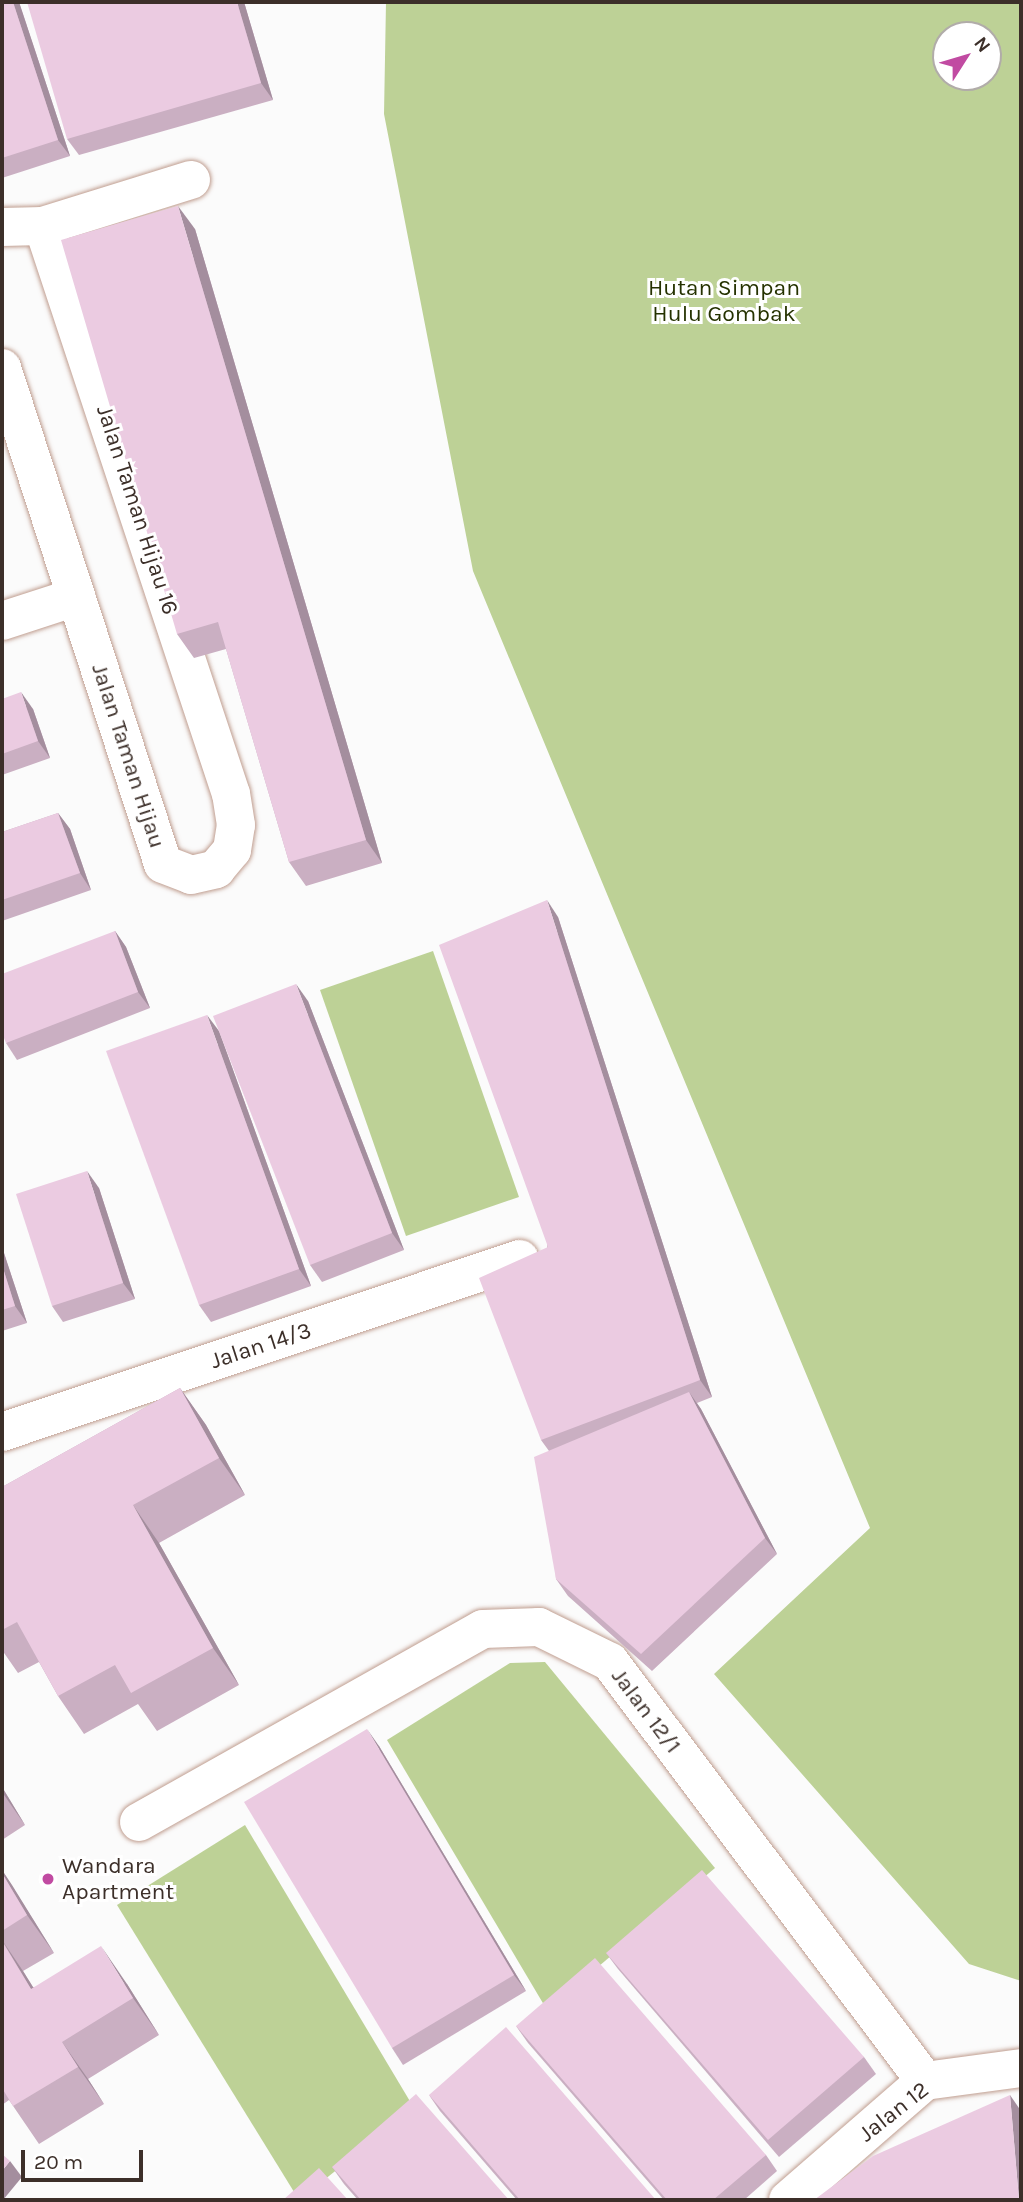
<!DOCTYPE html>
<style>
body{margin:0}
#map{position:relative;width:1023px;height:2202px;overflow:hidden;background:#fbfbfb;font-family:Karla,sans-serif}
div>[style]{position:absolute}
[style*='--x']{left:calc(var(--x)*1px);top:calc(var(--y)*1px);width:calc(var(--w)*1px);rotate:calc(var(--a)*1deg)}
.green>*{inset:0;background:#bdd196}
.roads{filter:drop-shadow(0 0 2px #c09e90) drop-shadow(0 0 2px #c09e90)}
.minor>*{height:38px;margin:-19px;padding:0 19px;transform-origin:19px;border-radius:19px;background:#fff}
.wall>*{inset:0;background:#caafc2}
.shaded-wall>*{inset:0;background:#a48e9e}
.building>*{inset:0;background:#ebcbe1}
.dots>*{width:19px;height:19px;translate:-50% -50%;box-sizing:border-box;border:4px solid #fff;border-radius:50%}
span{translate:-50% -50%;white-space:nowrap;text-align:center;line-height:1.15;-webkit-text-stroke:6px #fff;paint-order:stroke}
.park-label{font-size:23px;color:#253200}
.street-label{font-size:23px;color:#3c2f29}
.poi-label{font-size:23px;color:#3c2f29}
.left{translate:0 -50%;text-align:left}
.frame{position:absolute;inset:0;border:4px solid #3c2f29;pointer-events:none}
.north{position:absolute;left:932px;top:21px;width:70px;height:70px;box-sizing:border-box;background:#fff;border:2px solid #b1aca9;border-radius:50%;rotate:53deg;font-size:19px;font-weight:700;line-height:28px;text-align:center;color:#3c2f29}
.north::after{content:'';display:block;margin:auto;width:24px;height:32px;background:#c14ba2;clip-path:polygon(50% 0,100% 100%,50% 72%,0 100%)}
.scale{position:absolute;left:21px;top:2150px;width:122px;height:32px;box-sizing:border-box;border:4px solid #3c2f29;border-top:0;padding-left:9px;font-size:21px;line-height:24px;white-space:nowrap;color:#3c2f29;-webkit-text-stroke:5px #fff;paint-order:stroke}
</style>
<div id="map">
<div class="green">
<div style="clip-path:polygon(evenodd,386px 2px,1021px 2px,1021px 1981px,969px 1964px,714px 1674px,870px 1528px,473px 571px,384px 114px,386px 2px,946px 35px,988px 35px,988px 77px,946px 77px,946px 35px)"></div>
<div style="clip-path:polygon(433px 951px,519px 1197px,406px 1236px,320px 990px)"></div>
<div style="clip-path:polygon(545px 1662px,715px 1868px,547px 2010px,387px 1740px,510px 1663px)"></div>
<div style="clip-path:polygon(245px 1825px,414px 2108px,299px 2200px,117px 1905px)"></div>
</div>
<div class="roads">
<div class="minor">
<div style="--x:2;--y:227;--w:41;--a:-1.4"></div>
<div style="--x:43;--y:226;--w:155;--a:-17.3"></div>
<div style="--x:2;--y:368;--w:521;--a:72.02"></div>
<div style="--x:163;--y:864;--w:30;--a:21"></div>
<div style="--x:191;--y:875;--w:26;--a:-13"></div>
<div style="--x:216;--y:869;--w:25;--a:-50"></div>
<div style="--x:232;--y:850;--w:25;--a:-81"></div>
<div style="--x:236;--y:825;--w:31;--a:-99"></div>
<div style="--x:231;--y:794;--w:598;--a:-108.31"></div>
<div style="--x:2;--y:621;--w:78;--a:-18"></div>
<div style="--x:2;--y:1432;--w:546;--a:-18.47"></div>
<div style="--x:139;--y:1822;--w:394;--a:-29.3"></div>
<div style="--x:483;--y:1629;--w:56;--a:-2"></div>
<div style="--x:539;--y:1627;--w:79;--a:26.2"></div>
<div style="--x:610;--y:1662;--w:524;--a:53.06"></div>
<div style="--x:788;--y:2200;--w:181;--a:-41"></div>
<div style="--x:925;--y:2081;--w:97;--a:-7.7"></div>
</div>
</div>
<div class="wall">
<div style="clip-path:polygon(2px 2px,19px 2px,70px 156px,2px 178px)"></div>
<div style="clip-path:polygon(244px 2px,273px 100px,79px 155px,67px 139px)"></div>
<div style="clip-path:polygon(195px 229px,382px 863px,306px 886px,289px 862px,226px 649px,194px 658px,177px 634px)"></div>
<div style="clip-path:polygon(2px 699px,33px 709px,50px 758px,2px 775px)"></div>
<div style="clip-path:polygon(58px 813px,70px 829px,91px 890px,2px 921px,2px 832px)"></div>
<div style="clip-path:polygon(558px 917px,712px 1397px,697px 1403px,701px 1409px,777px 1554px,652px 1671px,568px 1596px,556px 1579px,549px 1451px,541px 1440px)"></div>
<div style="clip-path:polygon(115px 931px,126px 947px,150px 1008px,17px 1060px,6px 1043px)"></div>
<div style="clip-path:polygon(308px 1001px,404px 1250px,322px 1282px,310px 1265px)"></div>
<div style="clip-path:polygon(219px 1031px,311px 1286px,211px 1322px,199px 1305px)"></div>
<div style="clip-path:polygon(99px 1188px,135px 1299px,63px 1322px,52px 1306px)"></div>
<div style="clip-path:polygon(2px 1247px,27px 1323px,2px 1331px)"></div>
<div style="clip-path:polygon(180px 1388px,206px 1425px,245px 1495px,159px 1543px,239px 1685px,157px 1731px,138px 1704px,84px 1734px,58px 1696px,39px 1662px,18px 1673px,2px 1650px,2px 1487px)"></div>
<div style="clip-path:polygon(379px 1746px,526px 1991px,403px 2065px,392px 2048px)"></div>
<div style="clip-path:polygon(2px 1787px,25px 1825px,2px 1840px)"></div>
<div style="clip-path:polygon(2px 1870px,54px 1953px,23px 1971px,33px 1987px,127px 1984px,159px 2035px,88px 2079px,104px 2104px,39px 2144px,9px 2100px,2px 2105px)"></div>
<div style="clip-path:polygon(606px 1953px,864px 2057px,876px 2074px,779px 2157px,618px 1969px)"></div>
<div style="clip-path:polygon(516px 2026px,766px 2155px,777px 2171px,744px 2200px,664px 2200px,528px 2043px)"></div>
<div style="clip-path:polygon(429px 2095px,656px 2200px,517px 2200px,440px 2111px)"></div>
<div style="clip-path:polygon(332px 2167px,509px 2200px,358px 2200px,344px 2184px)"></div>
</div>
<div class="shaded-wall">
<div style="clip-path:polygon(13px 2px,19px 2px,70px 156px,58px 140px)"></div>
<div style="clip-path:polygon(237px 2px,244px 2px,273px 100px,261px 83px)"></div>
<div style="clip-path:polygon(178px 206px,195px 229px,382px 863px,366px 840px)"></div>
<div style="clip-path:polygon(21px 692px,33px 709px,50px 758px,38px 741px)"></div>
<div style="clip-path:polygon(58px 813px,70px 829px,91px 890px,80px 873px)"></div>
<div style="clip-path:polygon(547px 900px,558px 917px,712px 1397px,700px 1380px)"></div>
<div style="clip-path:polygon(115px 931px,126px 947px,150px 1008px,138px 992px)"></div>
<div style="clip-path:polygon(296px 984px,308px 1001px,404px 1250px,392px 1233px)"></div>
<div style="clip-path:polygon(207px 1015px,219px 1031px,311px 1286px,299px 1269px)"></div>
<div style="clip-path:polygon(87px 1171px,99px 1188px,135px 1299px,123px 1283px)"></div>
<div style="clip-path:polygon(2px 1247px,27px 1323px,15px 1306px,2px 1265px)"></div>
<div style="clip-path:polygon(180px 1388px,206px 1425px,245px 1495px,219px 1458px)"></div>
<div style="clip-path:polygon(689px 1392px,701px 1409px,777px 1554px,765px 1538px)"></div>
<div style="clip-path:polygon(133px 1505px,159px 1543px,239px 1685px,213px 1648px)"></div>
<div style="clip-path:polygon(367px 1729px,379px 1746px,526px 1991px,514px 1975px)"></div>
<div style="clip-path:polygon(2px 1787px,25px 1825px,2px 1792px)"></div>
<div style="clip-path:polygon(2px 1870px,12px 1885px,54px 1953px,27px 1915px,2px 1873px)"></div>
<div style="clip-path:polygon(2px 1940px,23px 1971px,57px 2026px,31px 1989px)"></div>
<div style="clip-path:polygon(101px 1946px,127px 1984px,159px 2035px,133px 1998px)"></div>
<div style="clip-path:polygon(62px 2042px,88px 2079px,104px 2104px,78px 2067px)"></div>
<div style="clip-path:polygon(1010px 2095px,1021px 2111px,1021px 2200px,1019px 2200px)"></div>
<div style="clip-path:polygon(10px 2161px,22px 2177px,3px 2200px,2px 2200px,2px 2171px)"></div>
</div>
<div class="building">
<div style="clip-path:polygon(2px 2px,13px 2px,58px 140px,2px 158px)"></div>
<div style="clip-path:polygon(27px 2px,237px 2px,261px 83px,67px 139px)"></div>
<div style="clip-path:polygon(178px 206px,366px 840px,289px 862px,218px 622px,177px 634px,61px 240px)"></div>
<div style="clip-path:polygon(21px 692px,38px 741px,2px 754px,2px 699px)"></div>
<div style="clip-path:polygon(58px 813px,80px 873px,2px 900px,2px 832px)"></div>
<div style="clip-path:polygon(547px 900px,700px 1380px,541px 1440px,479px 1278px,548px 1247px,439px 945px)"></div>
<div style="clip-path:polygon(115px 931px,138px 992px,6px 1043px,2px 1033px,2px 974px)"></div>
<div style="clip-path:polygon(296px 984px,392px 1233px,310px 1265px,213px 1016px)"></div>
<div style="clip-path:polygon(207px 1015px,299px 1269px,199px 1305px,106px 1051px)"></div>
<div style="clip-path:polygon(87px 1171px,123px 1283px,52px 1306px,16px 1194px)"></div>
<div style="clip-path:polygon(2px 1265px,15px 1306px,2px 1310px)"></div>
<div style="clip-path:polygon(180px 1388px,219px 1458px,133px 1505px,213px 1648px,131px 1693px,115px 1665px,58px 1696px,17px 1622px,2px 1630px,2px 1487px)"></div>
<div style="clip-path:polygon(689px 1392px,765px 1538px,641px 1654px,556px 1579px,534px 1457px)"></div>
<div style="clip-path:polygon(367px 1729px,514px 1975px,392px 2048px,244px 1802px)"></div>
<div style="clip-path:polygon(702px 1870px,864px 2057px,768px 2140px,606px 1953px)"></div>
<div style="clip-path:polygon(2px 1873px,27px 1915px,2px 1931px)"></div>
<div style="clip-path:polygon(2px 1941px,31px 1989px,101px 1946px,133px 1998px,62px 2042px,78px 2067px,13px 2106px,2px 2088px)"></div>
<div style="clip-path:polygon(595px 1958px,766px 2155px,713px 2200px,667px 2200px,516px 2026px)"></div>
<div style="clip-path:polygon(506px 2027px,656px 2200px,520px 2200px,429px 2095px)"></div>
<div style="clip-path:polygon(416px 2094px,509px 2200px,361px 2200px,332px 2167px)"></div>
<div style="clip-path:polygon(1010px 2095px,1019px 2200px,814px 2200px,873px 2156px)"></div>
<div style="clip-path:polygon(1019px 2097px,1021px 2097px,1021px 2132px)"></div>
<div style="clip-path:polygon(2px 2154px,10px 2161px,2px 2171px)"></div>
<div style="clip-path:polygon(319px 2168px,348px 2200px,283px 2200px)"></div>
</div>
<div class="dots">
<div style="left:48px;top:1879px;background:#c14ba2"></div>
</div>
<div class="park-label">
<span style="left:724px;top:301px">Hutan Simpan<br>Hulu Gombak</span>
</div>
<div class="street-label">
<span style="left:137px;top:510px;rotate:72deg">Jalan Taman Hijau 16</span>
<span style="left:128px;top:756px;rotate:72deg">Jalan Taman Hijau</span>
<span style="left:261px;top:1346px;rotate:-18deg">Jalan 14/3</span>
<span style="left:646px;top:1711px;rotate:53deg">Jalan 12/1</span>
<span style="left:894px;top:2112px;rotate:-38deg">Jalan 12</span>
</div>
<div class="poi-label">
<span class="left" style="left:62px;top:1879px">Wandara<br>Apartment</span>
</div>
<div class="frame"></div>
<div class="north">N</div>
<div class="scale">20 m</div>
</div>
